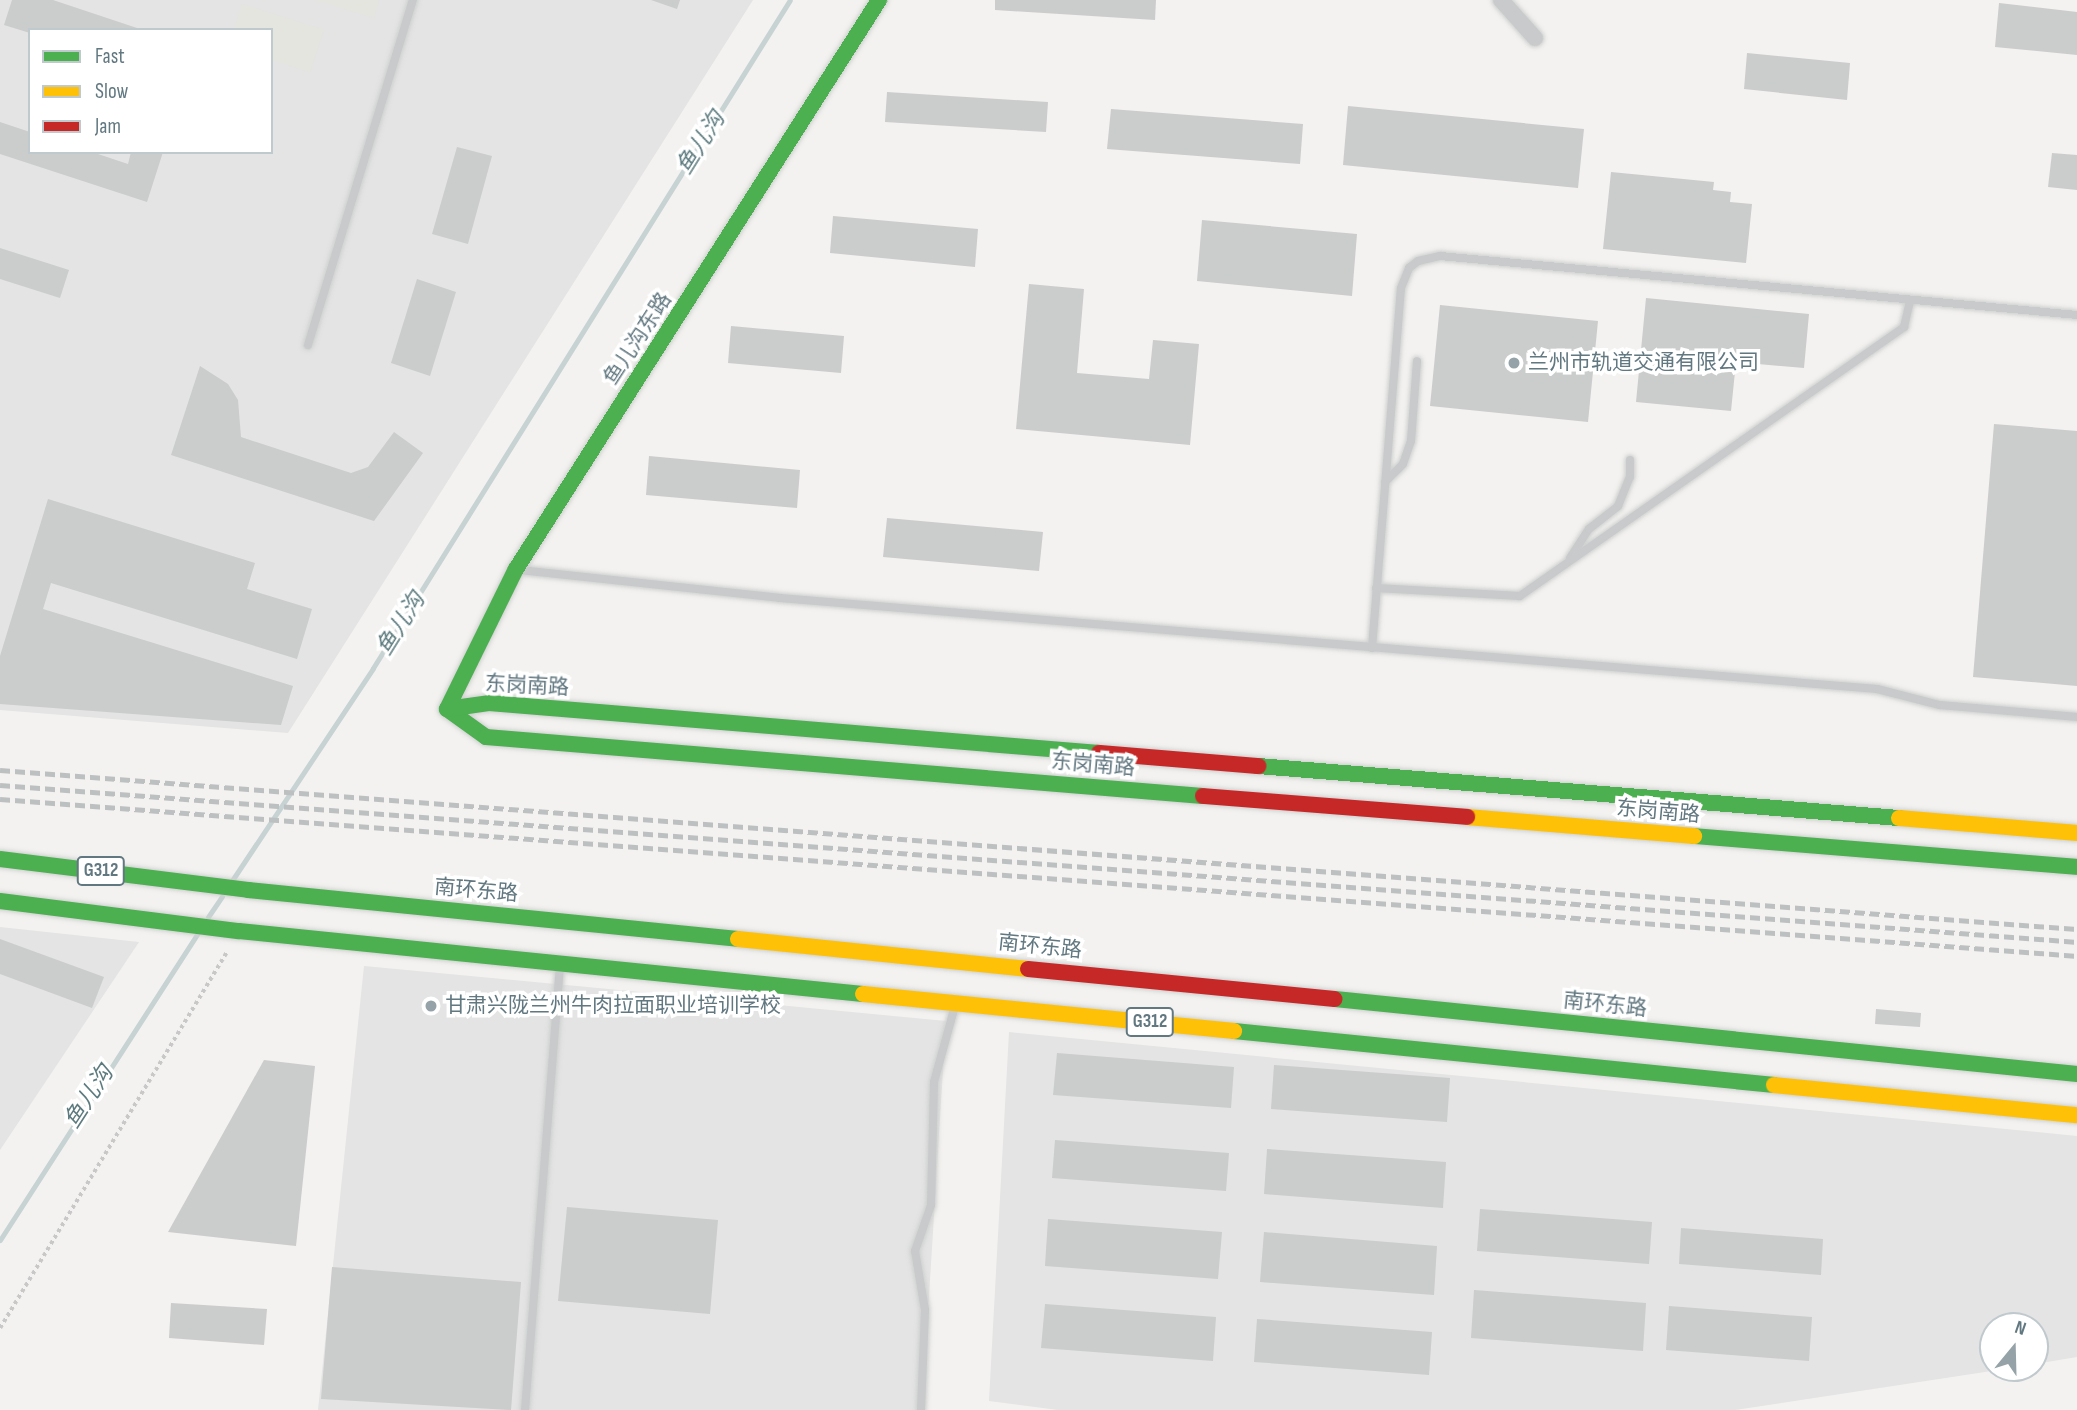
<!DOCTYPE html>
<meta charset="utf-8">
<style>
body{margin:0}
#map{position:relative;width:2077px;height:1410px;overflow:hidden;background:#f3f2f0;font-family:"Sofia Sans Condensed","Noto Sans SC",sans-serif}
div>[style]{position:absolute}
[style*='--x']{left:calc(var(--x)*1px);top:calc(var(--y)*1px);width:calc(var(--w)*1px);rotate:calc(var(--a)*1deg)}
.built>*{inset:0;background:#e3e4e3}
.green>*{inset:0;background:#e3e5de}
.stream>*{height:5px;margin:-2.5px;padding:0 2.5px;transform-origin:2.5px;border-radius:2.5px;background:#c7d2d3}
.building>*{inset:0;background:#cbcccc}
.path>*{height:3.5px;margin-top:-1.75px;transform-origin:0;background:repeating-linear-gradient(90deg,#c7c8c7 0 3.5px,transparent 0 7px)}
.roads{filter:drop-shadow(0 0 2px #ced0cf) drop-shadow(0 0 2px #ced0cf)}
.lane>*{height:8px;margin:-4px;padding:0 4px;transform-origin:4px;border-radius:4px;background:#c8cacb}
.street>*{height:16px;margin:-8px;padding:0 8px;transform-origin:8px;border-radius:8px;background:#c8cacb}
.fast>*{height:16px;margin:-8px;padding:0 8px;transform-origin:8px;border-radius:8px;background:#4caf50}
.slow>*{height:16px;margin:-8px;padding:0 8px;transform-origin:8px;border-radius:8px;background:#ffc107}
.jam>*{height:16px;margin:-8px;padding:0 8px;transform-origin:8px;border-radius:8px;background:#c62828}
.rail>*{height:5px;margin-top:-2.5px;transform-origin:0;background:repeating-linear-gradient(90deg,#bdc0c0 0 10px,transparent 0 15px)}
.dots>*{width:19px;height:19px;translate:-50% -50%;box-sizing:border-box;border:4px solid #fff;border-radius:50%}
span{translate:-50% -50%;white-space:nowrap;text-align:center;line-height:1.15;-webkit-text-stroke:7px #fff;paint-order:stroke}
.shield-label span{padding:2px 5px;background:#fff;border:2px solid;border-radius:5px;-webkit-text-stroke-width:0}
.shield-label{font-size:19px;color:#627881;font-weight:700}
.street-label{font-size:21px;color:#627881}
.poi-label{font-size:21px;color:#627881}
.left{translate:0 -50%;text-align:left}
.water-label{font-size:23px;color:#5d7b7f;font-style:italic}
.legend{position:absolute;left:28px;top:28px;width:245px;height:126px;box-sizing:border-box;background:#fff;border:2px solid #c0c9cd;margin:0;padding:9px 12px;list-style:none;font-size:21px;color:#627881}
.legend li{display:flex;align-items:center;gap:14px;height:35px}
.legend b{width:35px;border:2px solid #c0c9cd}
.north{position:absolute;left:1979px;top:1312px;width:70px;height:70px;box-sizing:border-box;background:#fff;border:2px solid #c0c9cd;border-radius:50%;rotate:19deg;font-size:19px;font-weight:700;line-height:28px;text-align:center;color:#627881}
.north::after{content:'';display:block;margin:auto;width:24px;height:32px;background:#95a3a8;clip-path:polygon(50% 0,100% 100%,50% 72%,0 100%)}
</style>
<div id="map">
<div class="built">
<div style="clip-path:polygon(evenodd,0 0,753px 0,288px 733px,0 710px,0 0,30px 30px,271px 30px,271px 152px,30px 152px,30px 30px)"></div>
<div style="clip-path:polygon(0 927px,139px 942px,0 1150px)"></div>
<div style="clip-path:polygon(364px 966px,946px 1021px,922px 1410px,318px 1410px)"></div>
<div style="clip-path:polygon(1009px 1032px,2077px 1136px,2077px 1357px,2035px 1364px,2035px 1326px,1993px 1326px,1993px 1368px,2011px 1368px,1735px 1410px,1058px 1410px,989px 1401px)"></div>
</div>
<div class="green">
<div style="clip-path:polygon(315px 0,379px 0,374px 18px)"></div>
<div style="clip-path:polygon(242px 4px,324px 30px,310px 72px,271px 60px,271px 30px,234px 30px)"></div>
</div>
<div class="stream">
<div style="--x:233;--y:879;--w:253;--a:-56.4"></div>
<div style="--x:373;--y:668;--w:787;--a:-58.03"></div>
<div style="--x:208;--y:917;--w:25;--a:-56"></div>
<div style="--x:0;--y:1240;--w:364;--a:-57.2"></div>
</div>
<div class="building">
<div style="clip-path:polygon(12px 0,53px 0,143px 30px,30px 30px,30px 33px,4px 25px)"></div>
<div style="clip-path:polygon(651px 0,680px 0,677px 9px)"></div>
<div style="clip-path:polygon(995px 0,1156px 0,1155px 20px,995px 10px)"></div>
<div style="clip-path:polygon(1999px 3px,2077px 12px,2077px 55px,1995px 47px)"></div>
<div style="clip-path:polygon(1747px 53px,1850px 63px,1847px 100px,1744px 89px)"></div>
<div style="clip-path:polygon(887px 92px,1048px 102px,1046px 132px,885px 122px)"></div>
<div style="clip-path:polygon(1348px 106px,1584px 129px,1578px 188px,1343px 165px)"></div>
<div style="clip-path:polygon(1111px 109px,1303px 124px,1300px 164px,1107px 149px)"></div>
<div style="clip-path:polygon(0 122px,30px 132px,30px 152px,92px 152px,128px 164px,131px 152px,163px 152px,147px 202px,0 154px)"></div>
<div style="clip-path:polygon(457px 147px,492px 156px,468px 244px,432px 234px)"></div>
<div style="clip-path:polygon(2052px 153px,2077px 155px,2077px 190px,2048px 187px)"></div>
<div style="clip-path:polygon(1611px 172px,1714px 182px,1713px 190px,1731px 192px,1730px 202px,1752px 204px,1746px 263px,1603px 249px)"></div>
<div style="clip-path:polygon(833px 216px,978px 229px,975px 267px,830px 253px)"></div>
<div style="clip-path:polygon(1202px 220px,1357px 234px,1352px 296px,1197px 281px)"></div>
<div style="clip-path:polygon(0 248px,69px 270px,60px 298px,0 279px)"></div>
<div style="clip-path:polygon(417px 279px,456px 292px,430px 376px,391px 363px)"></div>
<div style="clip-path:polygon(1029px 284px,1084px 289px,1077px 373px,1149px 379px,1153px 340px,1199px 344px,1190px 445px,1016px 429px)"></div>
<div style="clip-path:polygon(1646px 298px,1809px 314px,1804px 368px,1736px 362px,1731px 411px,1636px 402px)"></div>
<div style="clip-path:polygon(1440px 305px,1598px 321px,1588px 422px,1430px 406px)"></div>
<div style="clip-path:polygon(731px 326px,844px 336px,841px 373px,728px 363px)"></div>
<div style="clip-path:polygon(200px 366px,228px 384px,238px 400px,241px 437px,351px 473px,368px 467px,394px 432px,423px 453px,374px 521px,171px 455px)"></div>
<div style="clip-path:polygon(1994px 424px,2077px 431px,2077px 686px,1973px 677px)"></div>
<div style="clip-path:polygon(649px 456px,800px 470px,797px 508px,646px 495px)"></div>
<div style="clip-path:polygon(48px 499px,255px 563px,247px 589px,312px 609px,297px 659px,51px 583px,43px 609px,293px 686px,281px 725px,0 704px,0 656px)"></div>
<div style="clip-path:polygon(887px 518px,1043px 532px,1039px 571px,883px 557px)"></div>
<div style="clip-path:polygon(0 939px,104px 977px,92px 1008px,0 974px)"></div>
<div style="clip-path:polygon(1876px 1009px,1921px 1013px,1920px 1027px,1875px 1024px)"></div>
<div style="clip-path:polygon(1057px 1053px,1234px 1067px,1231px 1108px,1053px 1095px)"></div>
<div style="clip-path:polygon(264px 1060px,315px 1066px,296px 1246px,168px 1232px)"></div>
<div style="clip-path:polygon(1274px 1065px,1450px 1078px,1447px 1122px,1271px 1109px)"></div>
<div style="clip-path:polygon(1055px 1140px,1229px 1153px,1226px 1191px,1052px 1178px)"></div>
<div style="clip-path:polygon(1267px 1149px,1446px 1162px,1443px 1208px,1264px 1194px)"></div>
<div style="clip-path:polygon(567px 1207px,718px 1220px,710px 1314px,558px 1301px)"></div>
<div style="clip-path:polygon(1480px 1209px,1652px 1222px,1649px 1264px,1477px 1251px)"></div>
<div style="clip-path:polygon(1048px 1219px,1222px 1232px,1218px 1279px,1045px 1266px)"></div>
<div style="clip-path:polygon(1681px 1228px,1823px 1239px,1821px 1275px,1679px 1264px)"></div>
<div style="clip-path:polygon(1264px 1232px,1437px 1246px,1434px 1295px,1260px 1282px)"></div>
<div style="clip-path:polygon(332px 1267px,521px 1282px,511px 1410px,321px 1399px)"></div>
<div style="clip-path:polygon(1474px 1290px,1646px 1303px,1643px 1351px,1471px 1338px)"></div>
<div style="clip-path:polygon(171px 1303px,267px 1309px,264px 1345px,169px 1338px)"></div>
<div style="clip-path:polygon(1045px 1304px,1216px 1317px,1213px 1361px,1041px 1348px)"></div>
<div style="clip-path:polygon(1669px 1306px,1812px 1317px,1809px 1361px,1666px 1350px)"></div>
<div style="clip-path:polygon(1257px 1319px,1432px 1332px,1429px 1375px,1254px 1362px)"></div>
</div>
<div class="path">
<div style="--x:0;--y:1328;--w:440;--a:-58.9"></div>
</div>
<div class="roads">
<div class="lane">
<div style="--x:308;--y:345;--w:361;--a:-73.1"></div>
<div style="--x:1385;--y:482;--w:25;--a:-45"></div>
<div style="--x:1403;--y:464;--w:24;--a:-71"></div>
<div style="--x:1411;--y:441;--w:80;--a:-85.7"></div>
<div style="--x:1570;--y:558;--w:35;--a:-57"></div>
<div style="--x:1589;--y:529;--w:37;--a:-38"></div>
<div style="--x:1618;--y:506;--w:31;--a:-68"></div>
<div style="--x:1630;--y:477;--w:17;--a:-90"></div>
<div style="--x:519;--y:570;--w:262;--a:6.1"></div>
<div style="--x:780;--y:598;--w:1101;--a:4.74"></div>
<div style="--x:1877;--y:689;--w:65;--a:14.3"></div>
<div style="--x:1940;--y:705;--w:138;--a:5"></div>
<div style="--x:1376;--y:588;--w:144;--a:3.2"></div>
<div style="--x:1520;--y:596;--w:469;--a:-35"></div>
<div style="--x:1904;--y:327;--w:27;--a:-77"></div>
<div style="--x:1372;--y:648;--w:361;--a:-85.4"></div>
<div style="--x:1401;--y:288;--w:22;--a:-68"></div>
<div style="--x:1409;--y:268;--w:11;--a:-38"></div>
<div style="--x:1418;--y:261;--w:23;--a:-13"></div>
<div style="--x:1440;--y:256;--w:640;--a:5.29"></div>
<div style="--x:525;--y:1410;--w:443;--a:-85.5"></div>
<div style="--x:921;--y:1410;--w:100;--a:-87.7"></div>
<div style="--x:925;--y:1310;--w:60;--a:-99.6"></div>
<div style="--x:915;--y:1251;--w:49;--a:-70.8"></div>
<div style="--x:931;--y:1205;--w:123;--a:-88.6"></div>
<div style="--x:934;--y:1082;--w:79;--a:-74.6"></div>
</div>
<div class="street">
<div style="--x:1501;--y:0;--w:51;--a:48.2"></div>
</div>
<div class="fast">
<div style="--x:447;--y:709;--w:48;--a:35.7"></div>
<div style="--x:486;--y:737;--w:719;--a:4.7"></div>
<div style="--x:447;--y:709;--w:42;--a:-8.1"></div>
<div style="--x:489;--y:703;--w:612;--a:4.69"></div>
<div style="--x:447;--y:709;--w:156;--a:-63.8"></div>
<div style="--x:516;--y:569;--w:675;--a:-57.46"></div>
<div style="--x:1258;--y:766;--w:643;--a:4.64"></div>
<div style="--x:1694;--y:836;--w:384;--a:4.6"></div>
<div style="--x:0;--y:859;--w:250;--a:7.1"></div>
<div style="--x:248;--y:890;--w:492;--a:5.7"></div>
<div style="--x:0;--y:901;--w:241;--a:7.2"></div>
<div style="--x:239;--y:931;--w:627;--a:5.77"></div>
<div style="--x:1335;--y:999;--w:746;--a:5.77"></div>
<div style="--x:1234;--y:1031;--w:543;--a:5.71"></div>
</div>
<div class="slow">
<div style="--x:1467;--y:817;--w:228;--a:4.8"></div>
<div style="--x:1899;--y:818;--w:179;--a:4.8"></div>
<div style="--x:738;--y:939;--w:292;--a:5.9"></div>
<div style="--x:863;--y:994;--w:373;--a:5.7"></div>
<div style="--x:1774;--y:1085;--w:304;--a:5.7"></div>
</div>
<div class="jam">
<div style="--x:1099;--y:753;--w:160;--a:4.7"></div>
<div style="--x:1203;--y:796;--w:265;--a:4.5"></div>
<div style="--x:1028;--y:969;--w:308;--a:5.6"></div>
</div>
</div>
<div class="rail">
<div style="--x:0;--y:770;--w:2083;--a:4.38"></div>
<div style="--x:0;--y:785;--w:2083;--a:4.32"></div>
<div style="--x:0;--y:799;--w:2083;--a:4.32"></div>
</div>
<div class="dots">
<div style="left:1514px;top:363px;background:#95a3a8"></div>
<div style="left:431px;top:1006px;background:#95a3a8"></div>
</div>
<div class="shield-label">
<span style="left:101px;top:871px">G312</span>
<span style="left:1150px;top:1022px">G312</span>
</div>
<div class="street-label">
<span style="left:638px;top:339px;rotate:-57deg">鱼儿沟东路</span>
<span style="left:527px;top:686px;rotate:3deg">东岗南路</span>
<span style="left:1093px;top:765px;rotate:5deg">东岗南路</span>
<span style="left:1658px;top:812px;rotate:5deg">东岗南路</span>
<span style="left:476px;top:891px;rotate:5deg">南环东路</span>
<span style="left:1040px;top:947px;rotate:6deg">南环东路</span>
<span style="left:1605px;top:1005px;rotate:6deg">南环东路</span>
</div>
<div class="poi-label">
<span class="left" style="left:1528px;top:363px">兰州市轨道交通有限公司</span>
<span class="left" style="left:445px;top:1006px">甘肃兴陇兰州牛肉拉面职业培训学校</span>
</div>
<div class="water-label">
<span style="left:701px;top:143px;rotate:-58deg">鱼儿沟</span>
<span style="left:401px;top:624px;rotate:-58deg">鱼儿沟</span>
<span style="left:89px;top:1097px;rotate:-57deg">鱼儿沟</span>
</div>
<ul class="legend">
<li><b style="height:9px;background:#4caf50"></b>Fast</li>
<li><b style="height:9px;background:#ffc107"></b>Slow</li>
<li><b style="height:9px;background:#c62828"></b>Jam</li>
</ul>
<div class="north">N</div>
</div>
